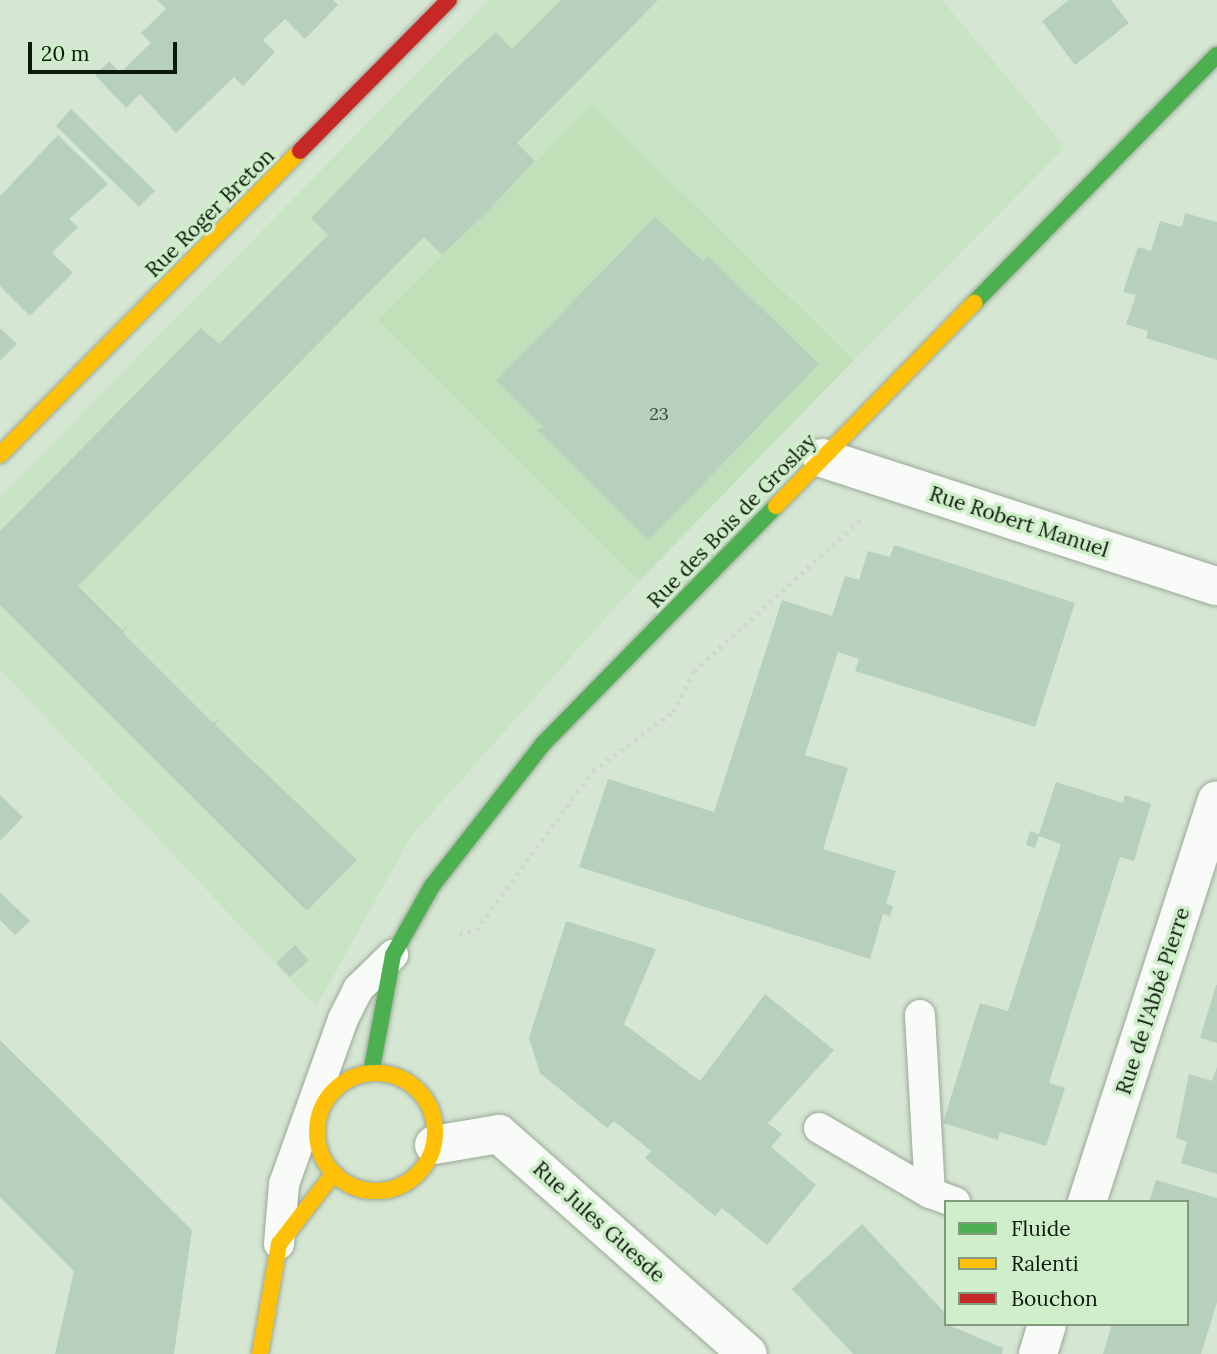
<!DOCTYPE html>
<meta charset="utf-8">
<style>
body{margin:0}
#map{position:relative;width:1217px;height:1354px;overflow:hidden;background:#d5e6d2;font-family:Lora,serif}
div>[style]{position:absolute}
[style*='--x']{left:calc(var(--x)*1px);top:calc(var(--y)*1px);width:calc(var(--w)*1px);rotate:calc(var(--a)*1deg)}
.built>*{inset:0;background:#c9e4c4}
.green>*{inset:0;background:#c0e0ba}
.building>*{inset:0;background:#b7d0be}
.path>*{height:4.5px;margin-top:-2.25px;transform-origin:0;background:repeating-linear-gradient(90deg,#d2d7d1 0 3.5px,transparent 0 8.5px)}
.roads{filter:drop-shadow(0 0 2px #9ba898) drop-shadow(0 0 2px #9ba898)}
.lane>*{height:30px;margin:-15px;padding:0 15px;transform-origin:15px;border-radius:15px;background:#f9fbf8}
.street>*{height:38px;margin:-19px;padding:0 19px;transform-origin:19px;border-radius:19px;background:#f9fbf8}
.fast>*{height:16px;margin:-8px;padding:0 8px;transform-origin:8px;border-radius:8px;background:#4caf50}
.slow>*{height:16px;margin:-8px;padding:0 8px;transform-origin:8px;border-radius:8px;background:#ffc107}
.slow>.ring{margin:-8px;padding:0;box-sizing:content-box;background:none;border:16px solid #ffc107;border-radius:50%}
.jam>*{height:16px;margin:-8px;padding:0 8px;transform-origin:8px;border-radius:8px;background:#c62828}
span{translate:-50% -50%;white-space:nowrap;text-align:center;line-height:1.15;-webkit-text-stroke:7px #cfeeca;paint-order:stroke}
.number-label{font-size:18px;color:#39483a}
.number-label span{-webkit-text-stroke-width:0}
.street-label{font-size:21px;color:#0e190d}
.legend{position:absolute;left:944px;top:1200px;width:245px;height:126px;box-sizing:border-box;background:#cfeeca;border:2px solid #82997e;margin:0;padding:9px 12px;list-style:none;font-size:21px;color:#0e190d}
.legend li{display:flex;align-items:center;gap:14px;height:35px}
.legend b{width:35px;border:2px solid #82997e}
.scale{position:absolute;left:28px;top:42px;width:149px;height:32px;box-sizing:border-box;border:4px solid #0e190d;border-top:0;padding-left:9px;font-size:21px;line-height:24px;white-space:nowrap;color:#0e190d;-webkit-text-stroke:5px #cfeeca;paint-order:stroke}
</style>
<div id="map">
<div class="built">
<div style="clip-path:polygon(489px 0,942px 0,1065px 147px,854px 360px,592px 105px,379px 319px,639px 581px,412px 835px,316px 1007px,0 669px,0 497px)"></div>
</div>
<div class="green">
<div style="clip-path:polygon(592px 105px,854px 360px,639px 581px,378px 320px)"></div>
</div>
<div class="building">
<div style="clip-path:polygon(157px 0,333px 0,338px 5px,305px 39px,285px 19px,263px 40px,275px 52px,243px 86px,234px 77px,176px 133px,140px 94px,126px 108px,95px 75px,109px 61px,120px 73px,151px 43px,141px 33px,166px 9px)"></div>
<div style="clip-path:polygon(561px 0,658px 0,517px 143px,535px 161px,487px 212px,442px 255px,424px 237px,78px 586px,122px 630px,128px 626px,123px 633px,213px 723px,220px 719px,215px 725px,357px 860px,307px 911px,0 605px,0 531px,201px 328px,219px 344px,328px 235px,311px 218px,448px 76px,496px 32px,512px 49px)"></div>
<div style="clip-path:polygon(1069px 0,1111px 0,1129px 23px,1075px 65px,1042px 21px)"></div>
<div style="clip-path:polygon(71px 109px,155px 191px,139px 207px,56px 126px)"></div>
<div style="clip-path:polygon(58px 135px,108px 184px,69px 219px,78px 227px,52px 253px,73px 273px,30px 316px,0 286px,0 196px)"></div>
<div style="clip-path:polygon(1185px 213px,1217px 222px,1217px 360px,1146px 338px,1148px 331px,1126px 324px,1136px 295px,1123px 292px,1138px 247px,1151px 251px,1160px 221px,1182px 227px)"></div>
<div style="clip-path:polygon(655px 217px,704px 262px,707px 255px,819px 364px,649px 540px,537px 430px,544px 427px,496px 381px)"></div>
<div style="clip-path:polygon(0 328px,17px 344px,0 361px)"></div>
<div style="clip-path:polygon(894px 545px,1075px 603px,1035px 727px,855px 671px,859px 659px,838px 652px,805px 755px,848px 768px,823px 849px,896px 871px,886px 904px,893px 906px,890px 916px,883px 914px,870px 959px,579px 867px,608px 779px,714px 812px,782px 600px,832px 616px,845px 576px,859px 580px,868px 551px,890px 557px)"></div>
<div style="clip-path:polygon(1056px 782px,1123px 803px,1125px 795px,1151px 804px,1134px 861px,1120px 857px,1049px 1083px,1065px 1088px,1046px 1146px,1000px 1132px,998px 1140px,943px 1123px,980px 1003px,1008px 1011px,1061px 844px,1039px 836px,1035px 848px,1026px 845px,1030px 831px,1039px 834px)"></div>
<div style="clip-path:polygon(0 795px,23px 817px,0 841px)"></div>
<div style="clip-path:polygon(0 892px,30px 921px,15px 935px,0 920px)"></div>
<div style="clip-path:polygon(566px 921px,656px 949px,624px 1024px,700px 1081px,765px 994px,834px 1050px,768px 1123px,782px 1134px,771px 1147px,816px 1185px,767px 1245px,722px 1208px,715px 1216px,645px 1158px,651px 1151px,614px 1121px,607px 1128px,540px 1073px,529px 1038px)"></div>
<div style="clip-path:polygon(295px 945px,309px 960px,290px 977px,276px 963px)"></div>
<div style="clip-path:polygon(1216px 985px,1217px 985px,1217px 1043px,1200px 1038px)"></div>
<div style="clip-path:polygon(0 1040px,192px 1230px,174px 1354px,55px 1354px,74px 1271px,0 1197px)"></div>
<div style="clip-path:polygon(1217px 1067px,1217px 1174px,1181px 1163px,1187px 1142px,1176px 1138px,1189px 1074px,1212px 1081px)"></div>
<div style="clip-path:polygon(1156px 1180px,1217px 1198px,1217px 1302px,1201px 1354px,1103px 1354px,1112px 1324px,1187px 1324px,1187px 1202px,1149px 1202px)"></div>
<div style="clip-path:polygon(862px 1224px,946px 1314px,946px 1324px,1003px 1348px,1002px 1354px,853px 1354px,792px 1289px)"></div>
</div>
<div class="path">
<div style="--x:459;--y:933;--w:17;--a:-10"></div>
<div style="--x:476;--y:930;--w:197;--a:-53.7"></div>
<div style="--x:593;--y:771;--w:99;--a:-36.4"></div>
<div style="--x:673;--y:712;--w:46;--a:-62.9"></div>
<div style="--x:694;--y:671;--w:226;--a:-42.3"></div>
</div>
<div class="roads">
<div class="lane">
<div style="--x:920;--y:1015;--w:178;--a:86.8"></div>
<div style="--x:930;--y:1193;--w:27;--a:20"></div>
<div style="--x:819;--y:1128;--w:129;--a:30.4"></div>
<div style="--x:279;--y:1244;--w:60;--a:-85.2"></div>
<div style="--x:284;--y:1184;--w:175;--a:-70.3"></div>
<div style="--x:343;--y:1019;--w:34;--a:-63"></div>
<div style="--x:358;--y:989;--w:49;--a:-44.2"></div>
</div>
<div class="street">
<div style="--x:822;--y:458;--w:415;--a:18"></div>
<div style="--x:434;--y:1145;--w:66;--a:-9.6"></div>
<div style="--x:499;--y:1134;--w:332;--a:41.5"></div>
<div style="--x:1087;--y:1202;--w:422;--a:-72.1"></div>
<div style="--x:1038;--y:1354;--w:31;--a:-73"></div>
</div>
<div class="fast">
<div style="--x:974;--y:303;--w:347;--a:-45.6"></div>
<div style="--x:371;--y:1073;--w:120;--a:-79.4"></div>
<div style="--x:393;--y:955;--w:79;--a:-60.5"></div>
<div style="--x:432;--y:886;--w:180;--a:-52"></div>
<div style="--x:543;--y:744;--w:333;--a:-45.6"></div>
</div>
<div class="slow">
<div style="--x:0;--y:455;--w:427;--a:-45.4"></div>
<div style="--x:776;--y:506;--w:284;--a:-45.7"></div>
<div class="ring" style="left:317px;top:1073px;width:102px;height:102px"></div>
<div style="--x:260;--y:1354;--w:112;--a:-80.2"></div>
<div style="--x:279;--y:1244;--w:90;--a:-52.2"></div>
</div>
<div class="jam">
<div style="--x:300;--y:151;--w:212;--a:-45.4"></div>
</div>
</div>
<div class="number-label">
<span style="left:659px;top:414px">23</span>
</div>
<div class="street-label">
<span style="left:210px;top:213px;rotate:-45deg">Rue Roger Breton</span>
<span style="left:732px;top:521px;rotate:-46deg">Rue des Bois de Groslay</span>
<span style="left:1019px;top:522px;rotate:18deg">Rue Robert Manuel</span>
<span style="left:1153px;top:1001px;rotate:-72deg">Rue de l'Abbé Pierre</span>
<span style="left:599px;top:1222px;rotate:42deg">Rue Jules Guesde</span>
</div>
<ul class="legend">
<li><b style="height:9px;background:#4caf50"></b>Fluide</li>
<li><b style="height:9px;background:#ffc107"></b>Ralenti</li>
<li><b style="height:9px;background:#c62828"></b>Bouchon</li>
</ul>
<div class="scale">20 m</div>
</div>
